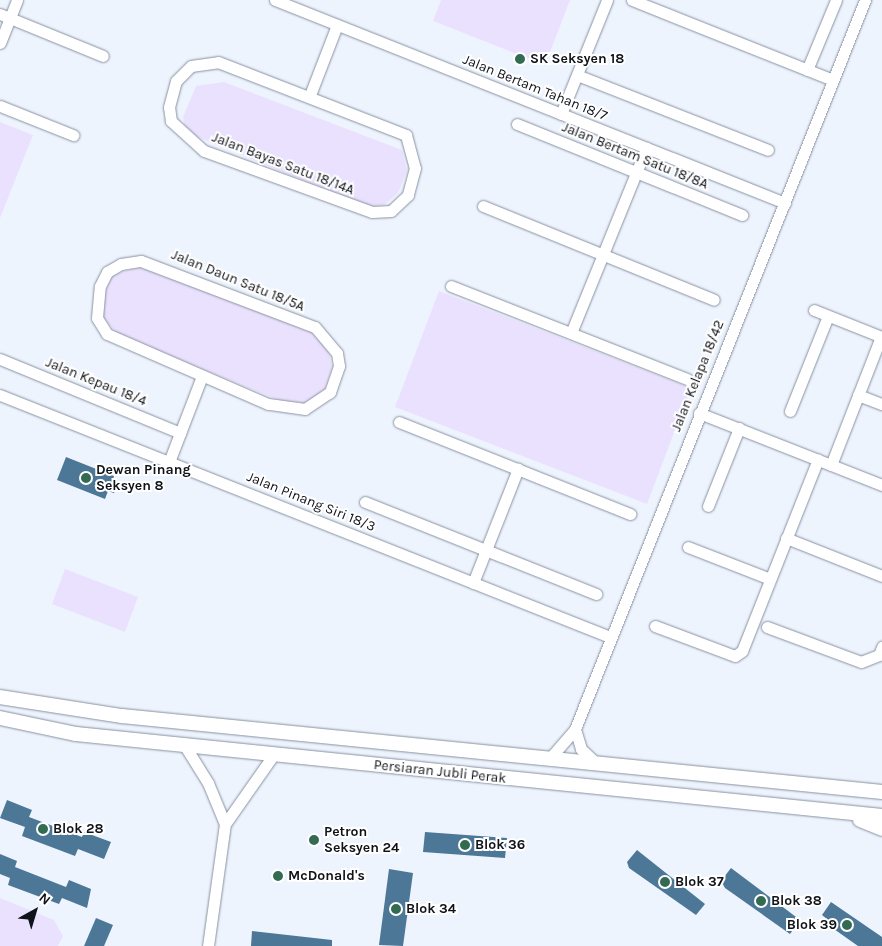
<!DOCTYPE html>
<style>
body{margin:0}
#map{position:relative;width:882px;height:946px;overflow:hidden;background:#eef4fe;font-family:Karla,sans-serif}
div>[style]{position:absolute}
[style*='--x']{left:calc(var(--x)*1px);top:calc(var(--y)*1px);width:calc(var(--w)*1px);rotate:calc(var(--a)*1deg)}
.green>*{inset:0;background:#eae1fe}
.building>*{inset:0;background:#4c7796}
.roads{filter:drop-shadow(0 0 1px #8891a0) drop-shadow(0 0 1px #8891a0)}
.minor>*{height:11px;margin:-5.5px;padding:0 5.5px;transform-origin:5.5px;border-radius:5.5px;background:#fff}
.major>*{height:14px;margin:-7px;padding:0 7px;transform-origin:7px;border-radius:7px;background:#fff}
.dots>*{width:14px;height:14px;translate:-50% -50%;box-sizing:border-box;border:2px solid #fff;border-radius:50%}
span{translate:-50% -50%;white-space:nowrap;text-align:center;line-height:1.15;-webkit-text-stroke:4px #fff;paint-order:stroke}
.poi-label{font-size:14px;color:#0f1218;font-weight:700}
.left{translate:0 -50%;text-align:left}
.right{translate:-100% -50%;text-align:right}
.street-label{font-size:14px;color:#0f1218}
.north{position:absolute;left:10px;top:886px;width:50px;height:50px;-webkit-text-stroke:4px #fff;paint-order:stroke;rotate:39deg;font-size:14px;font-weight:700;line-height:20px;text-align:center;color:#0f1218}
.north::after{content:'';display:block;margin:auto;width:18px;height:22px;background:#0f1218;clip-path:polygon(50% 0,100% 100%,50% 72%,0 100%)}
</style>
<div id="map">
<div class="green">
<div style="clip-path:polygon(441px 0,570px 0,545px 65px,433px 21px)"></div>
<div style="clip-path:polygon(224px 82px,402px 150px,407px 171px,398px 193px,384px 205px,368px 207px,186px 132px,183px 117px,196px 86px)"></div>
<div style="clip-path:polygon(0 122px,33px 135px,0 218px)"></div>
<div style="clip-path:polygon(140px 266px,311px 331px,329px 352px,332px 368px,324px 391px,305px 404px,289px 404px,121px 337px,104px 319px,101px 302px,111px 276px)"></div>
<div style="clip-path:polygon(439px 291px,691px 388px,647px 504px,395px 407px)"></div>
<div style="clip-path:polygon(65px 569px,138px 597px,125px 632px,52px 604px)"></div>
<div style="clip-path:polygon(0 898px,54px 920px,63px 936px,58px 946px,0 946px)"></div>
</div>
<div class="building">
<div style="clip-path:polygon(66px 457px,114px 476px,113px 480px,119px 482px,114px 493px,108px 491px,105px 499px,57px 480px)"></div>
<div style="clip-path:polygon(7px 800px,32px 810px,29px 817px,82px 837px,84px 832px,111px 842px,104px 859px,78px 849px,75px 856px,22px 836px,25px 827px,0 818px)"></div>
<div style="clip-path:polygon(425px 832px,507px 838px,505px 858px,423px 852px)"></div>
<div style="clip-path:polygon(637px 850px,705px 904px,696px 915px,629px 868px,627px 862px)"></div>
<div style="clip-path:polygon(0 854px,17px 861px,15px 867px,66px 887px,69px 880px,91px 889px,87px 908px,62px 898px,59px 904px,8px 885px,10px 878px,0 874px)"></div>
<div style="clip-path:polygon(731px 868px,800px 920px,790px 934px,725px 888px,721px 881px)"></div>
<div style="clip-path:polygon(389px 869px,413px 873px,403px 946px,379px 945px)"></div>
<div style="clip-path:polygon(831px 902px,882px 937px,882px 946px,858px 946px,824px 922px,827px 919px,822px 915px)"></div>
<div style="clip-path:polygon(96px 918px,113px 925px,104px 946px,84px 946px)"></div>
<div style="clip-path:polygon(252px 931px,332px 940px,332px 946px,251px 946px)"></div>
</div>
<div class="roads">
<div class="minor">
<div style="--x:275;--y:0;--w:549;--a:21.7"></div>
<div style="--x:632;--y:0;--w:216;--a:21.7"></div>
<div style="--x:0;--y:14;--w:111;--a:22.2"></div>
<div style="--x:0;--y:43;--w:46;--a:-68.4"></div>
<div style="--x:218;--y:62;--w:202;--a:21.2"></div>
<div style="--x:406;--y:135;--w:34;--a:75"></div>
<div style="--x:415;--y:168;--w:28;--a:105"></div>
<div style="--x:408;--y:195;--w:23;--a:137"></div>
<div style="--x:391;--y:211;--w:19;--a:177"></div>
<div style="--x:372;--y:212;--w:179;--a:-160"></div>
<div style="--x:204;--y:151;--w:45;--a:-137.7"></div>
<div style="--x:171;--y:121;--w:14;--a:-98"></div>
<div style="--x:169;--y:107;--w:27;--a:-75"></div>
<div style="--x:176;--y:81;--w:21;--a:-45"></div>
<div style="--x:191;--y:66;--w:27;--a:-8"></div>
<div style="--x:807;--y:70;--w:76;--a:-67.5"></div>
<div style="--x:577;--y:75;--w:205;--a:21.4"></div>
<div style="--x:310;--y:95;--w:75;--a:-68.9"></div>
<div style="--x:0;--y:106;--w:79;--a:21.7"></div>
<div style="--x:561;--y:114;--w:123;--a:-68"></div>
<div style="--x:517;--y:124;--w:243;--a:22"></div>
<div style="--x:483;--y:206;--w:249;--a:22.1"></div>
<div style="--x:141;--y:261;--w:186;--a:20.8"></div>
<div style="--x:315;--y:327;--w:34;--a:50"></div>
<div style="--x:337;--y:353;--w:13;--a:81"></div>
<div style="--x:339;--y:366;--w:28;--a:109"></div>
<div style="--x:330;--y:392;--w:30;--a:146"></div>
<div style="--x:305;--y:409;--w:37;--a:-172"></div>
<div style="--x:268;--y:404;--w:176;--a:-156.5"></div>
<div style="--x:107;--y:334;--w:19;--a:-122"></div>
<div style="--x:97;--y:318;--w:32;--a:-85"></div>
<div style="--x:100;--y:286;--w:16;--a:-63"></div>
<div style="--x:107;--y:272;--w:16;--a:-30"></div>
<div style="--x:121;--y:264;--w:20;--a:-9"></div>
<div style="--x:451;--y:286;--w:254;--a:21.5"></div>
<div style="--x:814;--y:310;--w:73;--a:21.7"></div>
<div style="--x:571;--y:333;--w:200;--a:-67.9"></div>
<div style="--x:0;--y:359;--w:195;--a:22.3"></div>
<div style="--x:0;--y:395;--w:656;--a:21.64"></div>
<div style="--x:858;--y:395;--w:26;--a:21"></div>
<div style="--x:790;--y:411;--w:102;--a:-68.2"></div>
<div style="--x:699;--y:413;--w:197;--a:21.5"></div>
<div style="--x:399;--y:422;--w:249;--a:21.7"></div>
<div style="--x:169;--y:462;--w:92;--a:-69"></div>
<div style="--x:831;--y:465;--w:137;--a:-68.7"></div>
<div style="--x:365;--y:502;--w:249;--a:21.7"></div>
<div style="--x:708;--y:506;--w:84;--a:-68.3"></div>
<div style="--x:786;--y:538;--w:103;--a:21.6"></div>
<div style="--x:688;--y:547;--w:88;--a:21.3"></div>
<div style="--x:473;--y:583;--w:123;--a:-68.5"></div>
<div style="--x:655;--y:626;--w:85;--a:20.6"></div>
<div style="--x:735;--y:656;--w:9;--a:-36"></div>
<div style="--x:742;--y:651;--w:206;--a:-68.4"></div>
<div style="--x:767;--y:627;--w:100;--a:20.4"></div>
<div style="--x:861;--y:662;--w:19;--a:-21"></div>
<div style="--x:879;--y:655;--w:9;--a:-69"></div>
<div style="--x:575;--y:729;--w:21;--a:73"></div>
<div style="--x:581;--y:749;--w:22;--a:43"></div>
<div style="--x:185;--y:746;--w:44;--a:58.1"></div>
<div style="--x:208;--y:783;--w:44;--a:67.5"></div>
<div style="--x:550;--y:758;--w:38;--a:-49"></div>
<div style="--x:575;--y:729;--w:785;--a:-68.31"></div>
<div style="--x:208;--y:946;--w:123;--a:-82.1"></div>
<div style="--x:225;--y:824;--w:85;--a:-55"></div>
</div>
<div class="major">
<div style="--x:0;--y:697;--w:123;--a:8.9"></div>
<div style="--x:122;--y:716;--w:764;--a:5.71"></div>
<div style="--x:0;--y:718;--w:78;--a:11.9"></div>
<div style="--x:76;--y:734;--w:810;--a:5.81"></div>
<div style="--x:860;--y:820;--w:24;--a:22"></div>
</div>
</div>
<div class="dots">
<div style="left:520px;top:59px;background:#336a52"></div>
<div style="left:86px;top:478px;background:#336a52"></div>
<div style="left:43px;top:829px;background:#336a52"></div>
<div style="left:314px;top:840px;background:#336a52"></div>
<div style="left:465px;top:845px;background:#336a52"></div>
<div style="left:278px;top:876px;background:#336a52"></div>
<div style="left:665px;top:882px;background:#336a52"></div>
<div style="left:761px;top:901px;background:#336a52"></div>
<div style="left:396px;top:909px;background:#336a52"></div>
<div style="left:847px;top:925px;background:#336a52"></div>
</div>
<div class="poi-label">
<span class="left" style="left:530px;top:59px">SK Seksyen 18</span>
<span class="left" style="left:96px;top:478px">Dewan Pinang<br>Seksyen 8</span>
<span class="left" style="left:53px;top:829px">Blok 28</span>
<span class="left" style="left:324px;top:840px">Petron<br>Seksyen 24</span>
<span class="left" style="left:475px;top:845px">Blok 36</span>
<span class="left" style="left:288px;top:876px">McDonald's</span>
<span class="left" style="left:675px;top:882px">Blok 37</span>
<span class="left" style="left:771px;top:901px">Blok 38</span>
<span class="left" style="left:406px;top:909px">Blok 34</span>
<span class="right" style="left:837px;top:925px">Blok 39</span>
</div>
<div class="street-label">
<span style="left:535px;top:88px;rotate:22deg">Jalan Bertam Tahan 18/7</span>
<span style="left:635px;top:156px;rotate:22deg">Jalan Bertam Satu 18/8A</span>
<span style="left:283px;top:164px;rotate:21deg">Jalan Bayas Satu 18/14A</span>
<span style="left:238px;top:281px;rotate:22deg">Jalan Daun Satu 18/5A</span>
<span style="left:698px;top:376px;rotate:-68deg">Jalan Kelapa 18/42</span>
<span style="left:96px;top:382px;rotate:22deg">Jalan Kepau 18/4</span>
<span style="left:311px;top:502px;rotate:22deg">Jalan Pinang Siri 18/3</span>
<span style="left:440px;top:772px;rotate:6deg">Persiaran Jubli Perak</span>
</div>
<div class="north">N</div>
</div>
